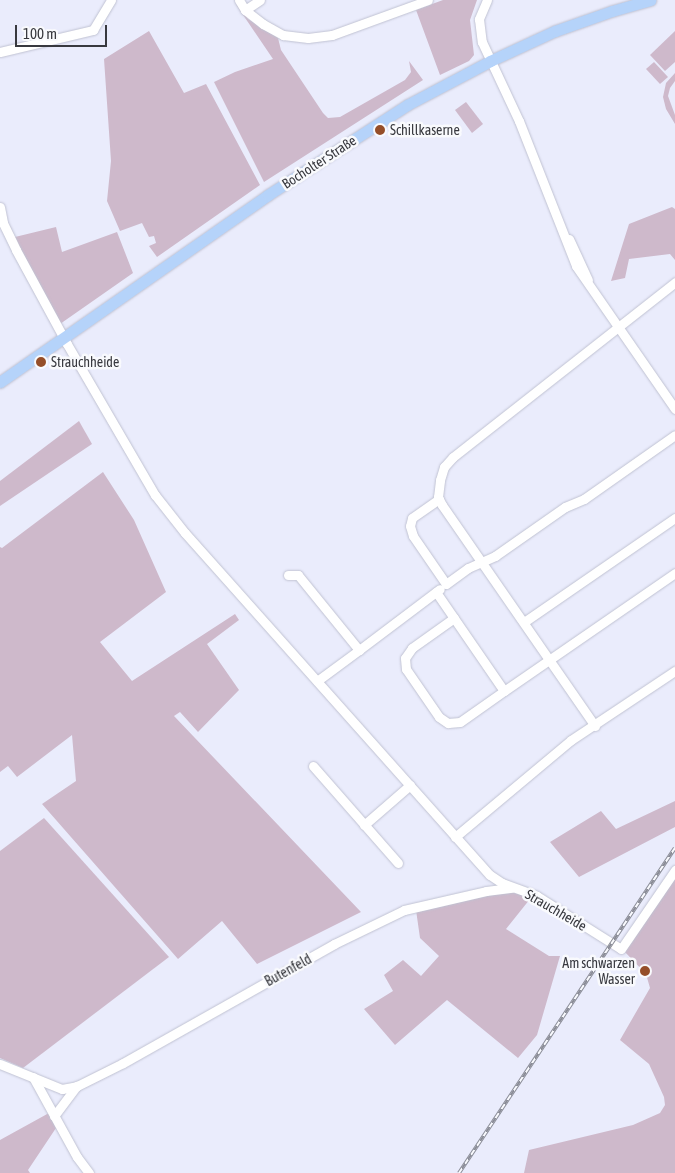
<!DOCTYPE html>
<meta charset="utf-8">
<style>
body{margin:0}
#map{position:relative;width:675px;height:1173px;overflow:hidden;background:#eaecfc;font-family:"Asap Condensed",sans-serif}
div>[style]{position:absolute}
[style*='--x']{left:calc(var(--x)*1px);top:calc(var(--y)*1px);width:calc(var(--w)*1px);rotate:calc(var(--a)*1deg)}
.green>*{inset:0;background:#ceb9cb}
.roads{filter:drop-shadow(0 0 1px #c0c2d2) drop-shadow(0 0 1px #c0c2d2)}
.minor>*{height:9px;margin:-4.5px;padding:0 4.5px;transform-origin:4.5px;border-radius:4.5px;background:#fff}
.major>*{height:11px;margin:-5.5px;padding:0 5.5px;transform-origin:5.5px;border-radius:5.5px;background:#b5d3fa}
.rail>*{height:4px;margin-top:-2px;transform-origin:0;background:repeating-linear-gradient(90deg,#f9fafd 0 5.5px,#8a8c96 0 11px);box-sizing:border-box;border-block:1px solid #8a8c96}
.dots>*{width:14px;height:14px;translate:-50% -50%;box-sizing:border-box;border:2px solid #f9fafd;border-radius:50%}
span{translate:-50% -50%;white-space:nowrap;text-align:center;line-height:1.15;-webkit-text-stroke:5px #f9fafd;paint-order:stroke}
.poi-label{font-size:14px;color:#38393f}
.left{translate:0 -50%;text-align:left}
.right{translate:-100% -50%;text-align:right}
.street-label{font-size:14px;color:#38393f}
.scale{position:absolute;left:15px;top:25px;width:92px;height:22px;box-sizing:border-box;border:2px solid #38393f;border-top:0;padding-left:6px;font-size:15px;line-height:18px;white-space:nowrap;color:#38393f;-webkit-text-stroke:4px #f9fafd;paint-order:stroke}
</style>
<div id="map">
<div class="green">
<div style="clip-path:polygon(443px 0,477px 0,470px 20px,474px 55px,469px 61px,440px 75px,416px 10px)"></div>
<div style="clip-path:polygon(235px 3px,248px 19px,278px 38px,281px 50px,323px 113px,328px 118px,340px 117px,405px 80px,411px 72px,409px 61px,423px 80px,264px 182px,214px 82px,235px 72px,273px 59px)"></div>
<div style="clip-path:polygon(149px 31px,184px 93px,206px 84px,260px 185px,157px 257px,149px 246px,156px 243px,154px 236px,149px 237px,142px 223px,120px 231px,107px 201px,111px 161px,104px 59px)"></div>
<div style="clip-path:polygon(675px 31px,675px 62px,665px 71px,650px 55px)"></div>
<div style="clip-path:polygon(654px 62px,668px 77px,660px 84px,646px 69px)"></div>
<div style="clip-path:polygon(675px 73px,675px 81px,670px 88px,668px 96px,675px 115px,675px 124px,666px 109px,663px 97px,666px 83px)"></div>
<div style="clip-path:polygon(466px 102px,483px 124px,472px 133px,455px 110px)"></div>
<div style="clip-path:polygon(672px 207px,675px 209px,675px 260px,670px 254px,629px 259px,625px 278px,611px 281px,629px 224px)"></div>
<div style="clip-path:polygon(56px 227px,62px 252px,117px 232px,133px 273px,60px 324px,15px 240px,15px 237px)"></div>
<div style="clip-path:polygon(79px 421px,92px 444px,0 506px,0 481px)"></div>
<div style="clip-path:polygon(103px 472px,134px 520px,166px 592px,100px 642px,132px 681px,235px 614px,239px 620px,207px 644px,239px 690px,198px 732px,180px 712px,174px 716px,361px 912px,257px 964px,222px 921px,178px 959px,42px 804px,76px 781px,72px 735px,17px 777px,8px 766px,0 772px,0 547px,2px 548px)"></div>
<div style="clip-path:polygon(675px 801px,675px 827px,579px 877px,550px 842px,601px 811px,616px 829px)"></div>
<div style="clip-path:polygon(44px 818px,169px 957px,23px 1068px,0 1058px,0 851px)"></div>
<div style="clip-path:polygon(675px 877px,675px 1173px,524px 1173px,529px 1150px,633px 1125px,660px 1113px,665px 1105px,664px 1097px,649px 1064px,620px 1040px,650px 988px,646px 974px,624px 951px)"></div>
<div style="clip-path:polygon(507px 892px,521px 894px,530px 899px,506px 929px,549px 956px,560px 956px,537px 1035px,518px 1058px,447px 1000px,395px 1045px,364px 1009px,393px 991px,384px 975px,403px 960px,421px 976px,439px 956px,420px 938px,416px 910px)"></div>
<div style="clip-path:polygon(49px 1113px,56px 1128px,28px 1170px,30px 1173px,0 1173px,0 1140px)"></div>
</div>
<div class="roads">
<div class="minor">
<div style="--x:239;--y:0;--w:12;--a:59"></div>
<div style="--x:245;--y:10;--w:23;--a:38"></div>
<div style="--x:263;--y:24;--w:23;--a:29"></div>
<div style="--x:283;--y:35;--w:25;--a:7"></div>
<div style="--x:308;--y:38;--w:24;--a:-7"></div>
<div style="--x:332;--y:35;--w:102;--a:-20"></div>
<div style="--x:487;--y:0;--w:21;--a:113"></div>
<div style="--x:479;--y:19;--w:23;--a:83"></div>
<div style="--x:482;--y:42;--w:87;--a:64.9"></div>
<div style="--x:519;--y:121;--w:156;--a:68.5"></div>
<div style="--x:576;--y:266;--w:174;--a:55.3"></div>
<div style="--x:245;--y:10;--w:18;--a:-34"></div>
<div style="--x:0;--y:52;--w:96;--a:-13.3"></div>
<div style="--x:93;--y:30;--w:35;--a:-59"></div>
<div style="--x:0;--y:207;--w:16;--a:79"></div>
<div style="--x:3;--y:223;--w:30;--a:64"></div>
<div style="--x:16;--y:250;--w:107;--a:61.5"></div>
<div style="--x:67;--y:344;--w:175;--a:59.8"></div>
<div style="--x:155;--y:495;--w:48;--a:51.7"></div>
<div style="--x:185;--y:533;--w:458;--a:48.3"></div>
<div style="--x:490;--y:875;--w:14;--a:34"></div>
<div style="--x:502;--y:883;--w:37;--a:20"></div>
<div style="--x:537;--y:896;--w:99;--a:32.2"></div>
<div style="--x:621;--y:949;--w:96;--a:-55.6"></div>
<div style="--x:569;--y:239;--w:45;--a:65.1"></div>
<div style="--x:439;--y:499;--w:33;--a:145"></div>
<div style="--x:412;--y:518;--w:8;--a:104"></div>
<div style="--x:410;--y:526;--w:10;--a:73"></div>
<div style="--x:413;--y:536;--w:58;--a:55.5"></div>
<div style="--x:446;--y:584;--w:27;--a:-36"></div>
<div style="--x:468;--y:568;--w:30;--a:-24"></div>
<div style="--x:495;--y:556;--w:85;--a:-35"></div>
<div style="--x:565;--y:507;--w:21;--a:-23"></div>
<div style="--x:584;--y:499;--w:111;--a:-35.1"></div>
<div style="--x:288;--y:575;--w:10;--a:0"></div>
<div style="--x:298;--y:575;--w:97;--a:50.9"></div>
<div style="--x:359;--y:650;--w:52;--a:143.6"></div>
<div style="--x:436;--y:592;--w:120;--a:55.5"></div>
<div style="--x:504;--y:691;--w:208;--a:-34.6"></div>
<div style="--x:454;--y:618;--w:52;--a:144.5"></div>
<div style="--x:412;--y:648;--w:12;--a:125"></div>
<div style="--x:405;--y:658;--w:11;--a:85"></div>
<div style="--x:406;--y:669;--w:58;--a:55.5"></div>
<div style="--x:439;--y:717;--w:11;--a:34"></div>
<div style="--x:448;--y:723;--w:12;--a:-5"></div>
<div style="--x:460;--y:722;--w:54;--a:-35.2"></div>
<div style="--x:524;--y:622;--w:183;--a:-34.6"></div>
<div style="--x:359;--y:650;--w:101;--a:-37"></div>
<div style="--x:595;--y:726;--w:269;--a:-124.7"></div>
<div style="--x:442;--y:505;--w:9;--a:-117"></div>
<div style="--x:438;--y:497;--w:17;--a:-83"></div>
<div style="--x:440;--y:480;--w:14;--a:-73"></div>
<div style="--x:444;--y:467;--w:13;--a:-48"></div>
<div style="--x:453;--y:457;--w:283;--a:-38.2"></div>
<div style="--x:313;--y:766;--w:129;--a:48.8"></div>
<div style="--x:364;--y:825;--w:61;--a:-41"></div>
<div style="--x:455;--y:837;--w:151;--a:-39.9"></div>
<div style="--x:571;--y:740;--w:125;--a:-33.6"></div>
<div style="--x:0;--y:1064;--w:67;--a:22"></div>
<div style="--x:62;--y:1089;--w:15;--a:-11"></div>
<div style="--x:77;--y:1086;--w:51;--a:-26.6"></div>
<div style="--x:123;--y:1063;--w:242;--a:-29.4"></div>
<div style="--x:334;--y:944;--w:78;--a:-25.9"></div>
<div style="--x:404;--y:910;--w:84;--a:-13"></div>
<div style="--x:486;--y:891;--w:26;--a:-7"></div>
<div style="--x:33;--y:1077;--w:91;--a:61.2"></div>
<div style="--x:77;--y:1157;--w:20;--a:53"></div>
<div style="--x:54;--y:1116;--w:38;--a:-53"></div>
</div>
<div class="major">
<div style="--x:0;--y:382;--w:327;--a:-34.9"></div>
<div style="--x:268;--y:195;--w:166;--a:-32.9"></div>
<div style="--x:407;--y:105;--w:94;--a:-27.9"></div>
<div style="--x:490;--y:61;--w:72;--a:-24.8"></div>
<div style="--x:555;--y:31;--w:60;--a:-19.3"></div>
<div style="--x:612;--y:11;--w:40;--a:-16"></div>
</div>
</div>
<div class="rail">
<div style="--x:459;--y:1173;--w:390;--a:-56.4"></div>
</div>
<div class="dots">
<div style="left:380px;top:130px;background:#954e29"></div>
<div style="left:41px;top:362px;background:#954e29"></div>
<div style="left:645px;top:971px;background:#954e29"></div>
</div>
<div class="poi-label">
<span class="left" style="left:390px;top:130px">Schillkaserne</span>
<span class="left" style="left:51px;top:362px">Strauchheide</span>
<span class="right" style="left:635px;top:971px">Am schwarzen<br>Wasser</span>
</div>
<div class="street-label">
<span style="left:319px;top:162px;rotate:-33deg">Bocholter Straße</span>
<span style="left:556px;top:910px;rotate:30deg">Strauchheide</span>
<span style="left:288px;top:970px;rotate:-29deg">Butenfeld</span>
</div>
<div class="scale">100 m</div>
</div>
